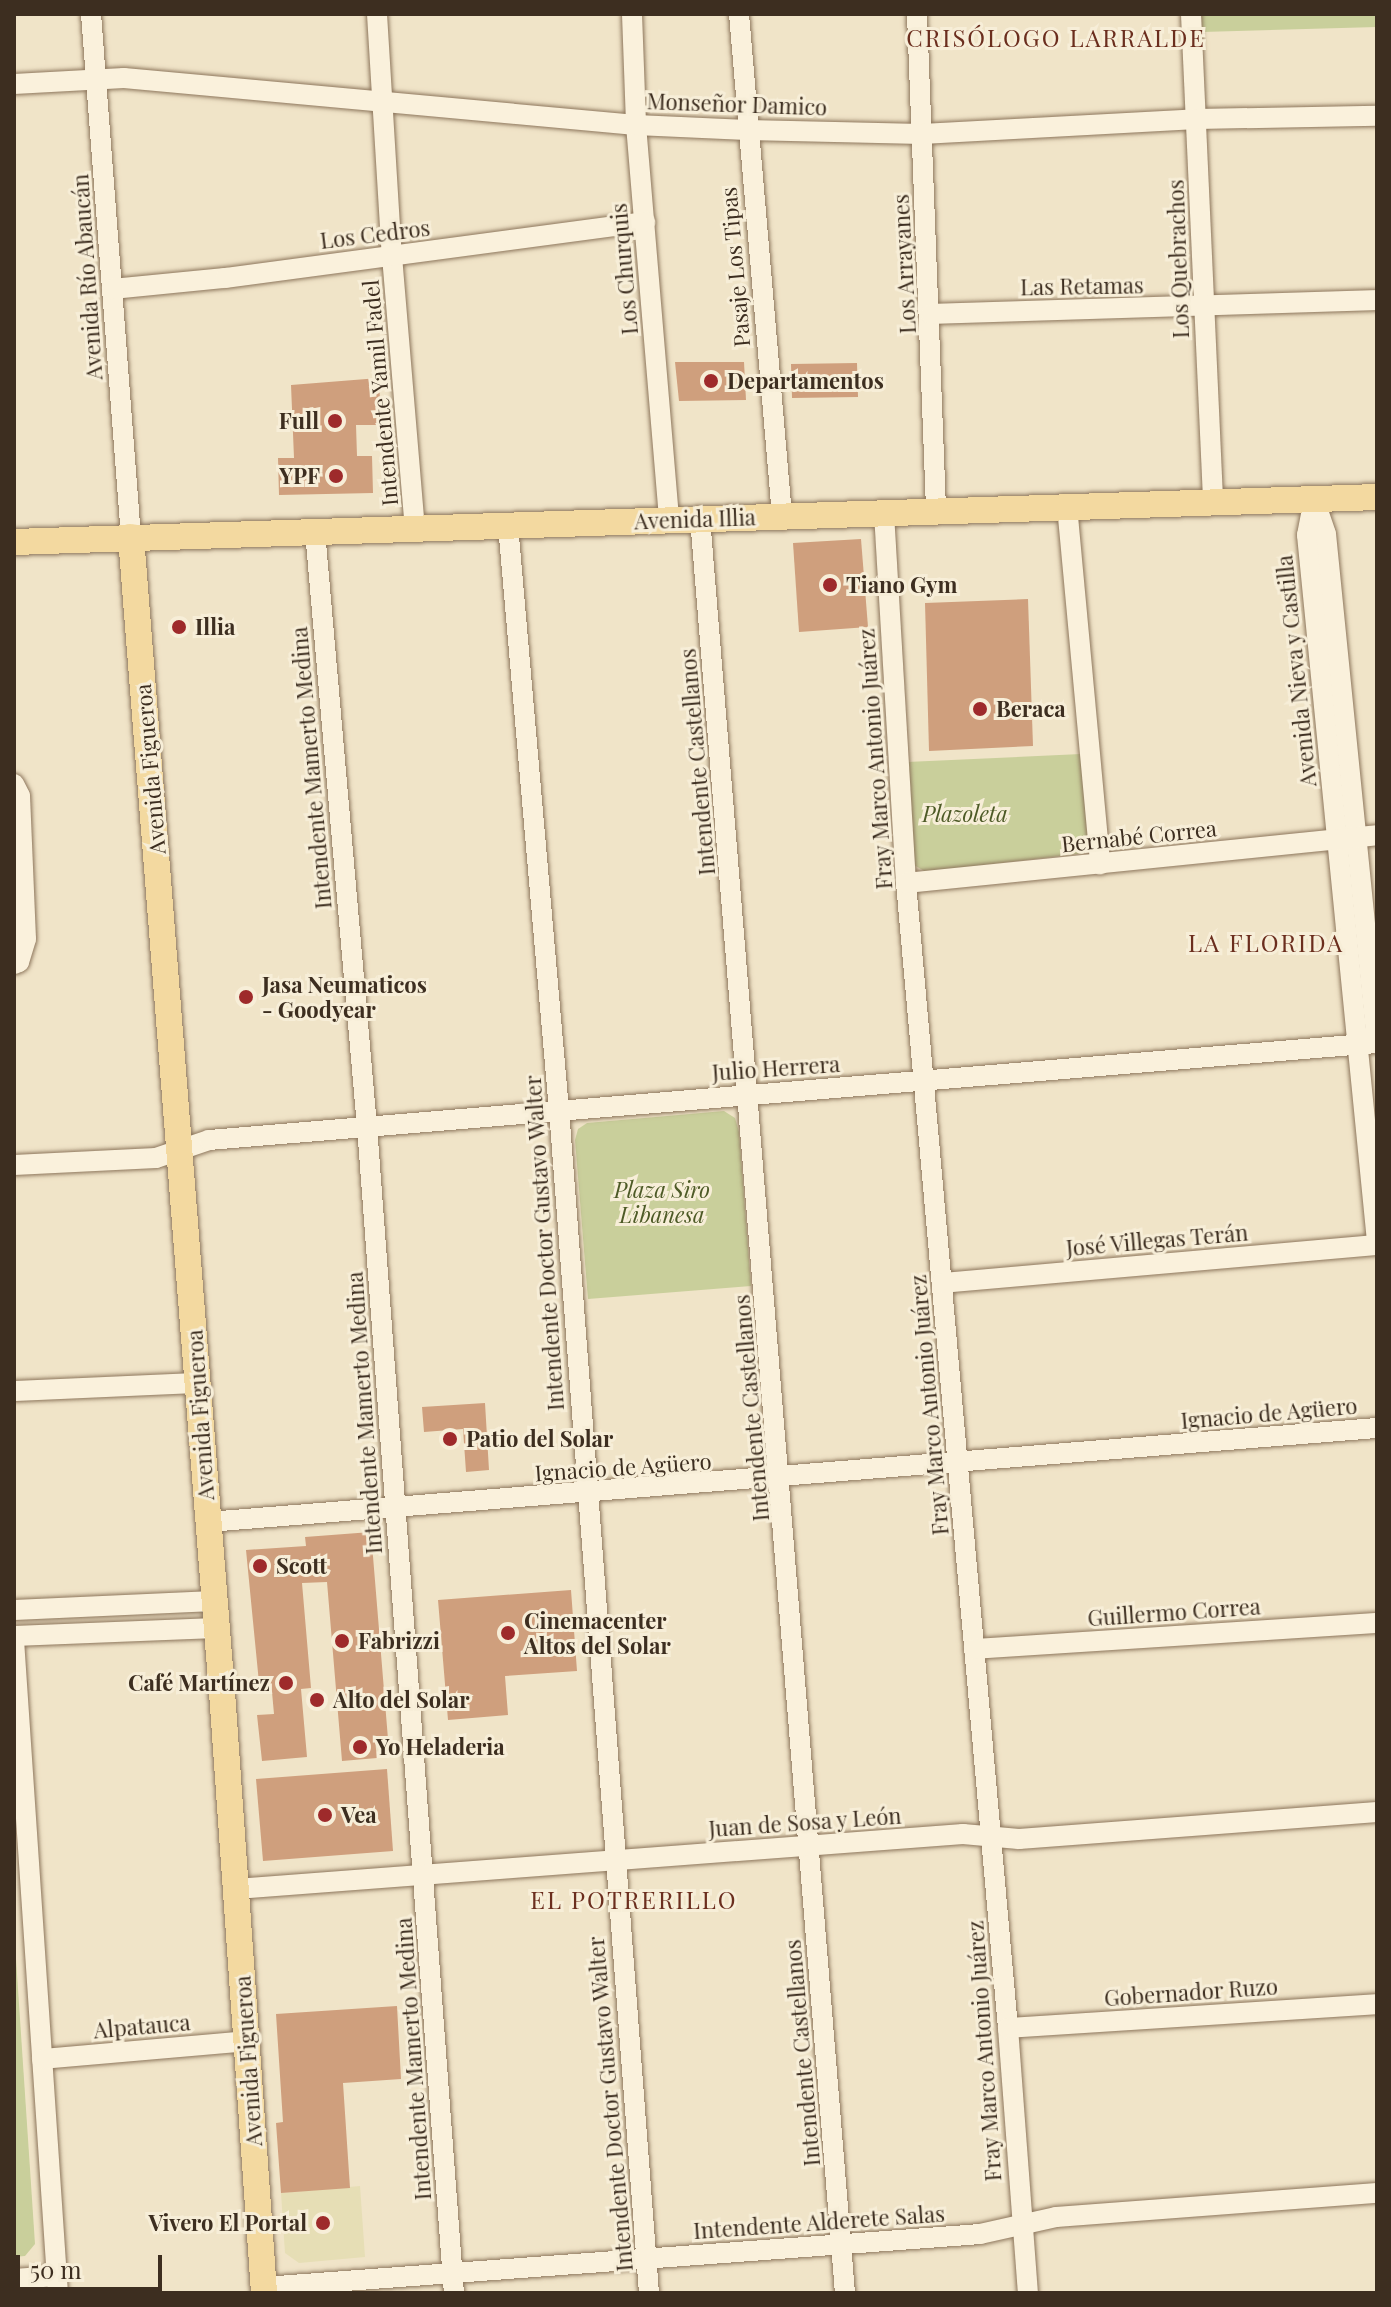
<!DOCTYPE html>
<meta charset="utf-8">
<style>
body{margin:0}
#map{position:relative;width:1391px;height:2307px;overflow:hidden;background:#f0e4c8;font-family:"Playfair Display",serif}
div>[style]{position:absolute}
[style*='--x']{left:calc(var(--x)*1px);top:calc(var(--y)*1px);width:calc(var(--w)*1px);rotate:calc(var(--a)*1deg)}
.farmland>*{inset:0;background:#e6deb5}
.green>*{inset:0;background:#c9cf9b}
.building>*{inset:0;background:#cf9f7d}
.roads{filter:drop-shadow(0 0 2px #8d765c) drop-shadow(0 0 2px #8d765c)}
.minor>*{height:20px;margin:-10px;padding:0 10px;transform-origin:10px;border-radius:10px;background:#faf1dc}
.major>*{height:26px;margin:-13px;padding:0 13px;transform-origin:13px;border-radius:13px;background:#f3d9a0}
.dots>*{width:22px;height:22px;translate:-50% -50%;box-sizing:border-box;border:4px solid #f7eed8;border-radius:50%}
span{translate:-50% -50%;white-space:nowrap;text-align:center;line-height:1.15;-webkit-text-stroke:6px #f7eed8;paint-order:stroke}
.street-label{font-size:22px;color:#3d2e20}
.poi-label{font-size:22px;color:#3d2e20;font-weight:700}
.left{translate:0 -50%;text-align:left}
.right{translate:-100% -50%;text-align:right}
.park-label{font-size:22px;color:#4d5a26;font-style:italic}
.neighbourhood-label{font-size:24px;color:#6b2e1e;letter-spacing:2px}
.frame{position:absolute;inset:0;border:16px solid #3d2e20;pointer-events:none}
.scale{position:absolute;left:16px;top:2255px;width:146px;height:36px;box-sizing:border-box;border:4px solid #3d2e20;border-top:0;padding-left:10px;font-size:24px;line-height:28px;white-space:nowrap;color:#3d2e20;-webkit-text-stroke:6px #f7eed8;paint-order:stroke}
</style>
<div id="map">
<div class="farmland">
<div style="clip-path:polygon(360px 2186px,365px 2257px,299px 2263px,285px 2253px,281px 2193px)"></div>
</div>
<div class="green">
<div style="clip-path:polygon(1201px 14px,1377px 14px,1377px 27px,1202px 32px)"></div>
<div style="clip-path:polygon(1081px 754px,1088px 847px,1085px 853px,926px 872px,914px 865px,907px 762px)"></div>
<div style="clip-path:polygon(724px 1111px,735px 1118px,739px 1132px,751px 1286px,588px 1299px,575px 1140px,578px 1129px,587px 1123px)"></div>
<div style="clip-path:polygon(14px 1929px,35px 2244px,25px 2256px,14px 2257px)"></div>
</div>
<div class="building">
<div style="clip-path:polygon(675px 362px,744px 362px,746px 400px,679px 401px)"></div>
<div style="clip-path:polygon(857px 363px,858px 397px,792px 398px,791px 364px)"></div>
<div style="clip-path:polygon(379px 378px,381px 425px,356px 425px,357px 456px,372px 456px,373px 493px,279px 495px,278px 458px,294px 458px,291px 385px)"></div>
<div style="clip-path:polygon(861px 539px,868px 627px,799px 632px,793px 543px)"></div>
<div style="clip-path:polygon(1028px 599px,1033px 746px,929px 751px,925px 603px)"></div>
<div style="clip-path:polygon(485px 1403px,489px 1470px,466px 1472px,463px 1429px,424px 1432px,422px 1407px)"></div>
<div style="clip-path:polygon(371px 1532px,388px 1739px,375px 1740px,377px 1758px,342px 1761px,327px 1582px,302px 1583px,311px 1688px,301px 1689px,307px 1757px,262px 1761px,257px 1715px,274px 1714px,272px 1692px,260px 1693px,246px 1550px,306px 1546px,305px 1537px)"></div>
<div style="clip-path:polygon(571px 1590px,577px 1671px,505px 1676px,508px 1715px,448px 1720px,438px 1600px)"></div>
<div style="clip-path:polygon(387px 1769px,393px 1851px,263px 1861px,256px 1779px)"></div>
<div style="clip-path:polygon(397px 2006px,401px 2079px,343px 2083px,350px 2188px,281px 2193px,276px 2123px,283px 2122px,276px 2014px)"></div>
</div>
<div class="roads">
<div class="minor">
<div style="--x:91;--y:14;--w:525;--a:85.63"></div>
<div style="--x:377;--y:14;--w:242;--a:86.5"></div>
<div style="--x:392;--y:256;--w:273;--a:85.2"></div>
<div style="--x:632;--y:14;--w:111;--a:87.9"></div>
<div style="--x:636;--y:125;--w:395;--a:85.2"></div>
<div style="--x:739;--y:14;--w:504;--a:85.1"></div>
<div style="--x:917;--y:14;--w:497;--a:87.8"></div>
<div style="--x:1191;--y:14;--w:488;--a:87.4"></div>
<div style="--x:14;--y:84;--w:110;--a:-3.1"></div>
<div style="--x:124;--y:78;--w:514;--a:5.24"></div>
<div style="--x:636;--y:125;--w:111;--a:2.6"></div>
<div style="--x:747;--y:130;--w:175;--a:1.3"></div>
<div style="--x:922;--y:134;--w:275;--a:-3.1"></div>
<div style="--x:1197;--y:119;--w:180;--a:-1"></div>
<div style="--x:112;--y:289;--w:114;--a:-5.6"></div>
<div style="--x:225;--y:278;--w:424;--a:-7.6"></div>
<div style="--x:931;--y:314;--w:446;--a:-1.8"></div>
<div style="--x:1314;--y:499;--w:37;--a:101"></div>
<div style="--x:1307;--y:535;--w:709;--a:84.34"></div>
<div style="--x:1314;--y:499;--w:37;--a:71"></div>
<div style="--x:1326;--y:534;--w:512;--a:84.28"></div>
<div style="--x:1067;--y:506;--w:360;--a:84.7"></div>
<div style="--x:884;--y:513;--w:371;--a:86.6"></div>
<div style="--x:906;--y:883;--w:1150;--a:84.91"></div>
<div style="--x:1008;--y:2028;--w:266;--a:85.7"></div>
<div style="--x:700;--y:518;--w:1781;--a:85.33"></div>
<div style="--x:508;--y:525;--w:587;--a:85.02"></div>
<div style="--x:559;--y:1110;--w:1186;--a:85.65"></div>
<div style="--x:315;--y:531;--w:597;--a:85.01"></div>
<div style="--x:367;--y:1126;--w:1170;--a:85.74"></div>
<div style="--x:14;--y:784;--w:13;--a:63"></div>
<div style="--x:20;--y:796;--w:143;--a:87.6"></div>
<div style="--x:26;--y:939;--w:24;--a:107"></div>
<div style="--x:19;--y:962;--w:5;--a:158"></div>
<div style="--x:906;--y:883;--w:473;--a:-5.8"></div>
<div style="--x:14;--y:1165;--w:142;--a:-2.8"></div>
<div style="--x:156;--y:1158;--w:56;--a:-18.8"></div>
<div style="--x:209;--y:1140;--w:1172;--a:-4.75"></div>
<div style="--x:942;--y:1283;--w:437;--a:-5"></div>
<div style="--x:14;--y:1391;--w:183;--a:-2.5"></div>
<div style="--x:208;--y:1522;--w:1173;--a:-4.6"></div>
<div style="--x:14;--y:1610;--w:200;--a:-2.6"></div>
<div style="--x:14;--y:1636;--w:202;--a:-2.3"></div>
<div style="--x:14;--y:1640;--w:654;--a:86.15"></div>
<div style="--x:974;--y:1649;--w:404;--a:-3.7"></div>
<div style="--x:236;--y:1889;--w:729;--a:-4.33"></div>
<div style="--x:963;--y:1834;--w:56;--a:5.1"></div>
<div style="--x:1019;--y:1839;--w:359;--a:-4.3"></div>
<div style="--x:1008;--y:2028;--w:370;--a:-3.7"></div>
<div style="--x:42;--y:2059;--w:206;--a:-5"></div>
<div style="--x:14;--y:2279;--w:43;--a:-4"></div>
<div style="--x:264;--y:2287;--w:718;--a:-4.23"></div>
<div style="--x:980;--y:2234;--w:78;--a:-12.6"></div>
<div style="--x:1056;--y:2217;--w:322;--a:-4.3"></div>
</div>
<div class="major">
<div style="--x:131;--y:537;--w:1173;--a:85.5"></div>
<div style="--x:223;--y:1706;--w:588;--a:86"></div>
<div style="--x:14;--y:542;--w:1364;--a:-1.89"></div>
</div>
</div>
<div class="dots">
<div style="left:711px;top:381px;background:#9e2a2b"></div>
<div style="left:335px;top:421px;background:#9e2a2b"></div>
<div style="left:336px;top:476px;background:#9e2a2b"></div>
<div style="left:830px;top:585px;background:#9e2a2b"></div>
<div style="left:179px;top:627px;background:#9e2a2b"></div>
<div style="left:980px;top:709px;background:#9e2a2b"></div>
<div style="left:246px;top:997px;background:#9e2a2b"></div>
<div style="left:450px;top:1439px;background:#9e2a2b"></div>
<div style="left:260px;top:1566px;background:#9e2a2b"></div>
<div style="left:508px;top:1633px;background:#9e2a2b"></div>
<div style="left:342px;top:1641px;background:#9e2a2b"></div>
<div style="left:286px;top:1683px;background:#9e2a2b"></div>
<div style="left:317px;top:1700px;background:#9e2a2b"></div>
<div style="left:360px;top:1747px;background:#9e2a2b"></div>
<div style="left:325px;top:1815px;background:#9e2a2b"></div>
<div style="left:323px;top:2223px;background:#9e2a2b"></div>
</div>
<div class="street-label">
<span style="left:737px;top:104px;rotate:2deg">Monseñor Damico</span>
<span style="left:375px;top:234px;rotate:-7deg">Los Cedros</span>
<span style="left:1178px;top:259px;rotate:-92deg">Los Quebrachos</span>
<span style="left:904px;top:264px;rotate:-93deg">Los Arrayanes</span>
<span style="left:735px;top:267px;rotate:-95deg">Pasaje Los Tipas</span>
<span style="left:624px;top:269px;rotate:-95deg">Los Churquis</span>
<span style="left:87px;top:277px;rotate:-94deg">Avenida Río Abaucán</span>
<span style="left:1082px;top:286px;rotate:-1deg">Las Retamas</span>
<span style="left:380px;top:393px;rotate:-95deg">Intendente Yamil Fadel</span>
<span style="left:695px;top:519px;rotate:-2deg">Avenida Illia</span>
<span style="left:1296px;top:671px;rotate:-96deg">Avenida Nieva y Castilla</span>
<span style="left:875px;top:759px;rotate:-94deg">Fray Marco Antonio Juárez</span>
<span style="left:697px;top:762px;rotate:-95deg">Intendente Castellanos</span>
<span style="left:311px;top:768px;rotate:-95deg">Intendente Mamerto Medina</span>
<span style="left:150px;top:769px;rotate:-95deg">Avenida Figueroa</span>
<span style="left:1139px;top:836px;rotate:-6deg">Bernabé Correa</span>
<span style="left:776px;top:1068px;rotate:-4deg">Julio Herrera</span>
<span style="left:1157px;top:1240px;rotate:-5deg">José Villegas Terán</span>
<span style="left:544px;top:1243px;rotate:-94deg">Intendente Doctor Gustavo Walter</span>
<span style="left:929px;top:1405px;rotate:-95deg">Fray Marco Antonio Juárez</span>
<span style="left:751px;top:1408px;rotate:-95deg">Intendente Castellanos</span>
<span style="left:364px;top:1413px;rotate:-94deg">Intendente Mamerto Medina</span>
<span style="left:1269px;top:1413px;rotate:-5deg">Ignacio de Agüero</span>
<span style="left:200px;top:1415px;rotate:-94deg">Avenida Figueroa</span>
<span style="left:623px;top:1467px;rotate:-4deg">Ignacio de Agüero</span>
<span style="left:1174px;top:1612px;rotate:-4deg">Guillermo Correa</span>
<span style="left:805px;top:1822px;rotate:-4deg">Juan de Sosa y León</span>
<span style="left:1191px;top:1992px;rotate:-4deg">Gobernador Ruzo</span>
<span style="left:142px;top:2026px;rotate:-5deg">Alpatauca</span>
<span style="left:984px;top:2051px;rotate:-94deg">Fray Marco Antonio Juárez</span>
<span style="left:802px;top:2053px;rotate:-95deg">Intendente Castellanos</span>
<span style="left:413px;top:2059px;rotate:-94deg">Intendente Mamerto Medina</span>
<span style="left:248px;top:2061px;rotate:-94deg">Avenida Figueroa</span>
<span style="left:610px;top:2104px;rotate:-95deg">Intendente Doctor Gustavo Walter</span>
<span style="left:819px;top:2222px;rotate:-4deg">Intendente Alderete Salas</span>
</div>
<div class="poi-label">
<span class="left" style="left:727px;top:381px">Departamentos</span>
<span class="right" style="left:319px;top:421px">Full</span>
<span class="right" style="left:320px;top:476px">YPF</span>
<span class="left" style="left:846px;top:585px">Tiano Gym</span>
<span class="left" style="left:195px;top:627px">Illia</span>
<span class="left" style="left:996px;top:709px">Beraca</span>
<span class="left" style="left:262px;top:997px">Jasa Neumaticos<br>- Goodyear</span>
<span class="left" style="left:466px;top:1439px">Patio del Solar</span>
<span class="left" style="left:276px;top:1566px">Scott</span>
<span class="left" style="left:524px;top:1633px">Cinemacenter<br>Altos del Solar</span>
<span class="left" style="left:358px;top:1641px">Fabrizzi</span>
<span class="right" style="left:270px;top:1683px">Café Martínez</span>
<span class="left" style="left:333px;top:1700px">Alto del Solar</span>
<span class="left" style="left:376px;top:1747px">Yo Heladeria</span>
<span class="left" style="left:341px;top:1815px">Vea</span>
<span class="right" style="left:307px;top:2223px">Vivero El Portal</span>
</div>
<div class="park-label">
<span style="left:965px;top:814px">Plazoleta</span>
<span style="left:662px;top:1202px">Plaza Siro<br>Libanesa</span>
</div>
<div class="neighbourhood-label">
<span style="left:1056px;top:38px">CRISÓLOGO LARRALDE</span>
<span style="left:1266px;top:943px">LA FLORIDA</span>
<span style="left:634px;top:1900px">EL POTRERILLO</span>
</div>
<div class="frame"></div>
<div class="scale">50 m</div>
</div>
